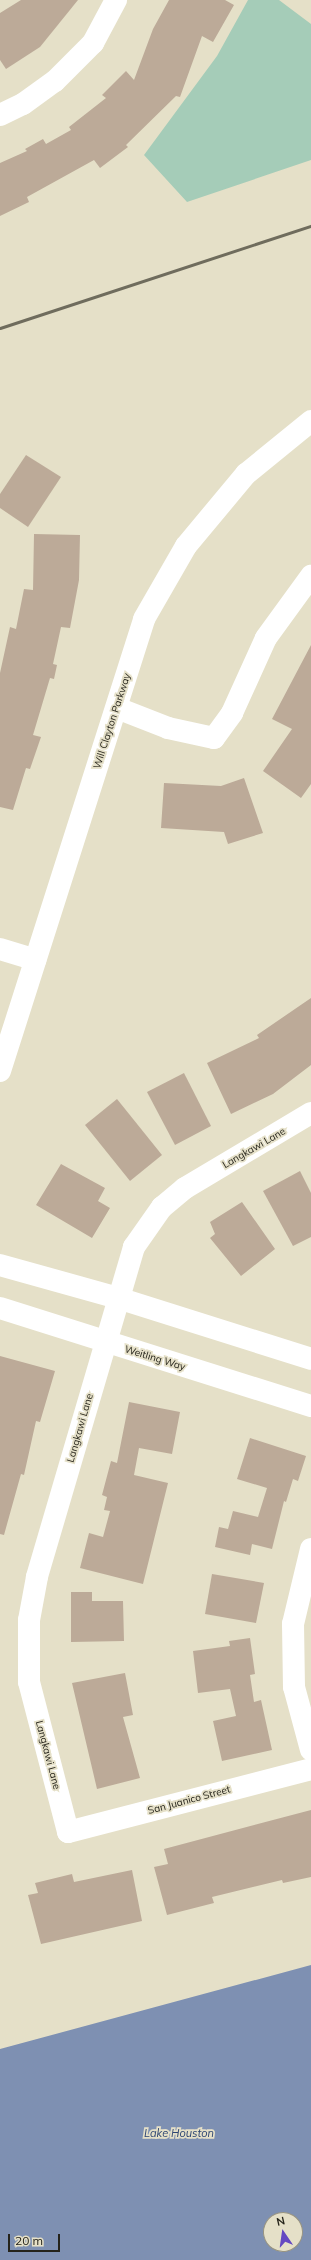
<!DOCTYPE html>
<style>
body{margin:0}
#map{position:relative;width:311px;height:2260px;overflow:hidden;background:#e5e0c8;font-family:Mulish,sans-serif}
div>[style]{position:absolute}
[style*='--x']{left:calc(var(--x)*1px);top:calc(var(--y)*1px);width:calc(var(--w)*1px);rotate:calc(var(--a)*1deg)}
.green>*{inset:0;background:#a5ccb8}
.water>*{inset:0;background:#7e90b2}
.building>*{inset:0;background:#bcaa98}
.minor>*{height:22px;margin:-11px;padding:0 11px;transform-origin:11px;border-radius:11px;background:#fff}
.rail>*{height:3px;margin:-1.5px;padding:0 1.5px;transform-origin:1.5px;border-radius:1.5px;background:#6f6c5d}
span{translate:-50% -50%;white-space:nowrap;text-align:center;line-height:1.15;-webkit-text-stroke:3.5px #e5e0c8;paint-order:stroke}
.street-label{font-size:10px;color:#25231a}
.water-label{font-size:11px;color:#2d4573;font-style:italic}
.north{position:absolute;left:263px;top:2212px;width:40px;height:40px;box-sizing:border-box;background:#e5e0c8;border:1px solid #989482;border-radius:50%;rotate:347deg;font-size:11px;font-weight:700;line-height:16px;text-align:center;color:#25231a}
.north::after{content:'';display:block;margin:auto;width:14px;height:18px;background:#6549c2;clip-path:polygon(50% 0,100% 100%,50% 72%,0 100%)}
.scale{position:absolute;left:8px;top:2234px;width:52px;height:18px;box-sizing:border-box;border:2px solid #25231a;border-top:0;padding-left:5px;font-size:12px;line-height:14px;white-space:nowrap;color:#25231a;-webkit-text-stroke:3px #e5e0c8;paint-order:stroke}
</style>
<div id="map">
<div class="green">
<div style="clip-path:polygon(248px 0,279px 0,311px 24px,311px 160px,187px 202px,144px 155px,217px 56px)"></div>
</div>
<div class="water">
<div style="clip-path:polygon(evenodd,311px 1965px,311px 2260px,0 2260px,0 2049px,311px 1965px,271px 2220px,295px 2220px,295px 2244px,271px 2244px,271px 2220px)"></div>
</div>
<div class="building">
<div style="clip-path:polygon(21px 0,78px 0,40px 47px,6px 69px,0 60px,0 13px)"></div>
<div style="clip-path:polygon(169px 0,225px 0,234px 5px,213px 42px,202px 36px,180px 97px,176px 96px,126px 145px,128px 147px,100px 168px,94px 160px,27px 197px,29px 202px,0 216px,0 163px,27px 151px,25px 149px,43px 139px,46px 144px,71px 130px,69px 127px,106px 98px,102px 95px,126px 71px,134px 80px,153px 29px)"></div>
<div style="clip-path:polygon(26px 455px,61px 477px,28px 527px,0 508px,0 494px)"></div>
<div style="clip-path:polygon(34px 534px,80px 535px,79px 580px,70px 628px,61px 627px,53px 664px,57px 665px,54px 679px,50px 678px,33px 735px,41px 737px,30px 769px,26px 768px,13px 810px,0 807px,0 673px,10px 627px,16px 629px,24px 589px,33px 590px)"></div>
<div style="clip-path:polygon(311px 645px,311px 784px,301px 798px,263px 771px,292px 729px,272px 719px)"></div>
<div style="clip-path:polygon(244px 778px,263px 833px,228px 844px,224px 832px,161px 828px,164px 783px,221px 786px)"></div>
<div style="clip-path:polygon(311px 998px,311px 1065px,273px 1094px,231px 1114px,207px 1063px,259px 1038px,257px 1035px)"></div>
<div style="clip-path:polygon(184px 1073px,211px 1126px,175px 1145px,147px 1092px)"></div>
<div style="clip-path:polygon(117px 1099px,162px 1155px,130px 1181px,85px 1125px)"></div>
<div style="clip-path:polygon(61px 1164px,105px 1188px,98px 1201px,110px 1208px,92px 1238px,36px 1205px)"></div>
<div style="clip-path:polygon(300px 1171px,311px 1193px,311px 1237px,293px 1246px,263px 1191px)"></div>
<div style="clip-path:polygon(242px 1202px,275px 1249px,241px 1276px,210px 1238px,215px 1234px,210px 1222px)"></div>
<div style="clip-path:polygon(0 1356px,55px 1371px,40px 1422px,36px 1421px,24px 1475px,21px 1474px,4px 1535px,0 1534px)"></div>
<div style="clip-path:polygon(129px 1402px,180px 1412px,172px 1454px,139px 1448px,134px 1475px,168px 1483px,143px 1584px,80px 1568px,89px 1533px,103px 1537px,110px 1511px,104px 1510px,107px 1497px,102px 1495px,111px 1461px,117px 1463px)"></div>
<div style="clip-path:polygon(250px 1438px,306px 1456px,298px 1481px,293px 1479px,286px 1502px,284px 1501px,272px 1549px,252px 1544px,250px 1555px,215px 1547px,219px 1527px,228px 1529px,233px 1511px,258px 1517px,267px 1488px,237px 1479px)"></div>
<div style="clip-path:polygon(212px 1574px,264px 1583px,256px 1623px,205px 1614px)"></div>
<div style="clip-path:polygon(71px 1592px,92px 1592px,92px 1601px,123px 1601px,124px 1641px,71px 1642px)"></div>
<div style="clip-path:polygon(250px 1638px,255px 1674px,250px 1675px,254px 1702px,261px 1700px,272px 1750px,222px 1761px,213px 1721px,236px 1716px,230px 1689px,198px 1693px,193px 1651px,230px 1646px,229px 1641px)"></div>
<div style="clip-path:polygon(125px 1673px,133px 1715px,123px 1717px,140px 1778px,97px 1789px,72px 1683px)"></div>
<div style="clip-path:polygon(311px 1810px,311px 1877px,283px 1883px,282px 1880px,212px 1897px,214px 1903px,167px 1915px,154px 1867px,168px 1864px,164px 1849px)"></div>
<div style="clip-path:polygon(132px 1870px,142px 1921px,41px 1944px,28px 1895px,38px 1893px,35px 1883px,72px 1874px,74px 1882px)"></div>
</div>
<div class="minor">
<div style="--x:0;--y:115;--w:25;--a:-26"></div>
<div style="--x:23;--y:104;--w:39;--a:-36"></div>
<div style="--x:55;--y:81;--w:54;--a:-45"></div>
<div style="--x:93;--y:43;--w:49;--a:-61.9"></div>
<div style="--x:117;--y:708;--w:55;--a:21.4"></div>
<div style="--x:168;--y:728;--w:47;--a:12.3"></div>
<div style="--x:214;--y:738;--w:31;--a:-54"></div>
<div style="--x:232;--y:713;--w:82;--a:-65.6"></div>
<div style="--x:266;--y:638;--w:77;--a:-54"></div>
<div style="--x:0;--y:949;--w:37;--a:17"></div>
<div style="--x:0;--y:1071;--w:474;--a:-72.3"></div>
<div style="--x:144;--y:619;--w:84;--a:-60.1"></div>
<div style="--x:186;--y:546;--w:94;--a:-50.2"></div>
<div style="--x:246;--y:474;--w:84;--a:-39.2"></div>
<div style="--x:311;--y:1113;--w:147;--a:149.2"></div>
<div style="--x:185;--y:1188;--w:30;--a:140"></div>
<div style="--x:162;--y:1207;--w:49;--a:125"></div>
<div style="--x:134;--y:1247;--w:344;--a:106.4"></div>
<div style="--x:37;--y:1577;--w:44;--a:100.5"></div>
<div style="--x:29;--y:1620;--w:62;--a:90"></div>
<div style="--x:29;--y:1682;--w:155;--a:75.4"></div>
<div style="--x:68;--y:1832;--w:251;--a:-14.5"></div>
<div style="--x:0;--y:1265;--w:123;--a:15.6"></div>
<div style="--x:118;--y:1298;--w:202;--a:17.5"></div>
<div style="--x:0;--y:1308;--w:326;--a:17.5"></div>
<div style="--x:311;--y:1549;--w:77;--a:103.5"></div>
<div style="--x:293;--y:1624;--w:63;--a:89.1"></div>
<div style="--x:294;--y:1687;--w:65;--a:74.9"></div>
</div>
<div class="rail">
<div style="--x:0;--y:328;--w:327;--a:-18.2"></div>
</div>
<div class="street-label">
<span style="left:112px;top:721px;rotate:-72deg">Will Clayton Parkway</span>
<span style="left:254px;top:1148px;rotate:-30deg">Langkawi Lane</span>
<span style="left:155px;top:1358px;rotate:17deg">Weitling Way</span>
<span style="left:80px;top:1428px;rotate:-74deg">Langkawi Lane</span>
<span style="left:48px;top:1755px;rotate:75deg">Langkawi Lane</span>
<span style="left:189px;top:1800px;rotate:-15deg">San Juanico Street</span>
</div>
<div class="water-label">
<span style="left:179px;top:2133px">Lake Houston</span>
</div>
<div class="north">N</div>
<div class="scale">20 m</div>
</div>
